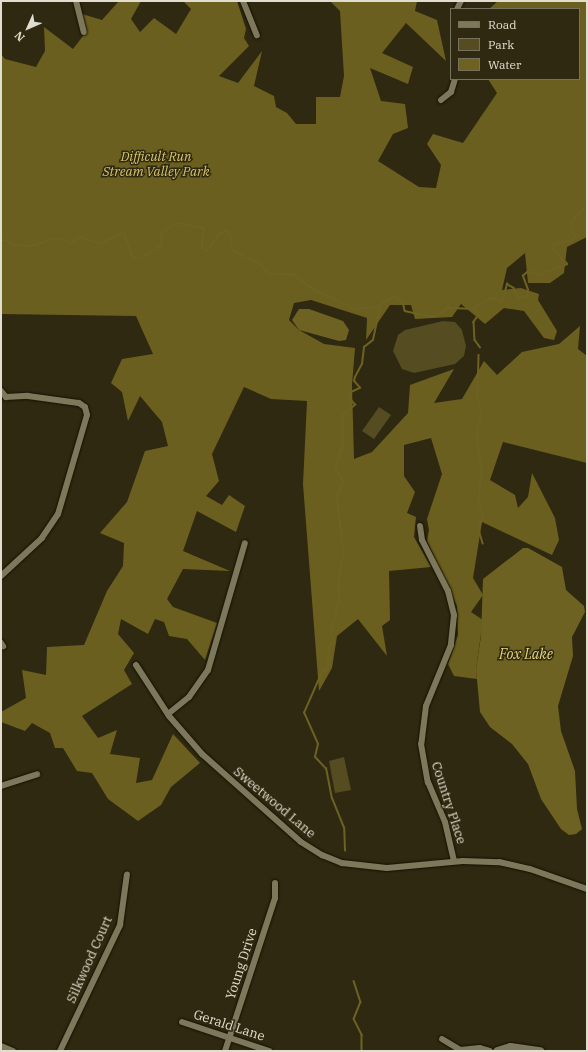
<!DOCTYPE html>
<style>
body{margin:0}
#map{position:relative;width:588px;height:1052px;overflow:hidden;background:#2e2910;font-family:"IBM Plex Serif",serif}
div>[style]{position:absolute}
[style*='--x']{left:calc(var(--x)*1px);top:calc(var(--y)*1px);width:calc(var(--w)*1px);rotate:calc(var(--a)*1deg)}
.green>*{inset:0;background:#554c21}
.forest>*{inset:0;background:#6b5f1f}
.water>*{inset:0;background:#6e6223}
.stream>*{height:1.5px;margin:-0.75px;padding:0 0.75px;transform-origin:0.75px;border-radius:0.75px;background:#6e6223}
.roads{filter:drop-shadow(0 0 1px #161100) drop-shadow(0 0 1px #161100)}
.street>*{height:6px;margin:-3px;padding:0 3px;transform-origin:3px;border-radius:3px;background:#7d775c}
.secondary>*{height:9px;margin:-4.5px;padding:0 4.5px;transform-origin:4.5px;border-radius:4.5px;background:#7d775c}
span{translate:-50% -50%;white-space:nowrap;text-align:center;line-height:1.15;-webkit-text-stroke:3px #2e2910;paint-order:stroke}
.park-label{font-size:13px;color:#d8c66b;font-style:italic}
.street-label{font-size:13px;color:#e1decf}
.water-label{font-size:14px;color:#e7d57a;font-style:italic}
.frame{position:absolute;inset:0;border:2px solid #e1decf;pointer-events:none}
.legend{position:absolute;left:450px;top:8px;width:130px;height:72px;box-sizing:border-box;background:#2e2910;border:1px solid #76715c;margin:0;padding:5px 7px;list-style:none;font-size:12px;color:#e1decf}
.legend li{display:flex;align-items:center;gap:8px;height:20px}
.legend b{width:20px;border:1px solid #76715c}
.north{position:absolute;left:8px;top:8px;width:40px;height:40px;-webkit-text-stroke:3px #2e2910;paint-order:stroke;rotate:225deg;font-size:11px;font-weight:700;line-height:16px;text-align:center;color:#e1decf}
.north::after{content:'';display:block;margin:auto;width:14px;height:18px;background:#e1decf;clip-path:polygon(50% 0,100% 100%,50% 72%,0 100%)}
</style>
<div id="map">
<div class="green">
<div style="clip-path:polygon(443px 321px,455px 322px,462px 330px,466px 346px,464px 356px,455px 364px,414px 373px,402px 369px,393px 351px,398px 335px,405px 330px)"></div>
<div style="clip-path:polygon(379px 407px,391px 415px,374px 439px,362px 431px)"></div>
<div style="clip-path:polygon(344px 757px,351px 790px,335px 793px,329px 761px)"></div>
</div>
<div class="forest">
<div style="clip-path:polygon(119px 1px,141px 1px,131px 19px,140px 32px,154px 18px,176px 34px,191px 9px,183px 1px,237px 1px,246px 29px,244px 38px,249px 46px,219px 76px,238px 83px,262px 51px,254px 86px,274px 96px,276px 107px,287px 113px,296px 124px,316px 124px,316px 97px,340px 97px,344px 76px,340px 11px,331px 2px,316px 1px,417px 1px,415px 11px,437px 20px,446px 61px,406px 23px,382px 53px,413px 67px,408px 84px,370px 68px,381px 101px,405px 104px,408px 128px,393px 134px,378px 161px,419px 187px,436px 188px,441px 165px,427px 144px,433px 134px,463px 143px,497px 93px,488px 79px,579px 79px,579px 9px,489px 9px,498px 1px,587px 1px,587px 237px,567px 247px,564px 273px,550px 283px,528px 283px,525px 253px,507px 268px,502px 290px,521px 288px,539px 294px,538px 300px,557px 331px,554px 340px,544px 338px,524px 311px,504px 308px,485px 324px,461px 304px,452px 317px,415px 319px,411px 305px,390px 305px,366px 340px,367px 318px,311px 300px,294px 303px,289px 320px,299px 330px,324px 344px,355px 348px,352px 385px,354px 459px,372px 452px,408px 413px,410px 385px,454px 369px,434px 403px,462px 399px,484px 361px,497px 375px,522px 352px,559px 344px,580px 326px,578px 349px,587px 356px,587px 463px,503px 442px,490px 480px,515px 495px,518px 508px,528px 497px,532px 473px,555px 518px,559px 540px,552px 555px,482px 522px,473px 578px,483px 595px,471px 612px,483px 620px,476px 669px,477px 679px,454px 676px,448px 664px,458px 635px,457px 606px,427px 541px,429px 530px,427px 519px,442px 474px,431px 438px,404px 445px,404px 476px,415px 492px,407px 513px,416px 517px,414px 537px,431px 567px,389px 571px,390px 620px,382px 626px,387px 656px,358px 619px,337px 636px,332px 668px,319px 691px,303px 484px,307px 401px,271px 399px,244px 387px,212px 454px,219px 481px,206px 496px,222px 505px,229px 495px,245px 506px,236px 532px,197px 511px,183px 551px,230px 571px,183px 569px,167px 599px,173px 607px,217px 623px,205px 660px,187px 639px,169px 636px,164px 622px,155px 619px,148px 634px,121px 619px,118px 634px,134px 653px,124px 670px,132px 684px,82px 716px,98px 738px,117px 730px,110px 754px,140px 758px,136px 783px,152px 780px,173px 734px,200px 763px,171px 787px,161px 805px,138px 821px,108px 799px,92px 773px,77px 771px,63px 748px,55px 748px,50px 733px,32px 723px,25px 731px,1px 722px,1px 712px,26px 698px,22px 670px,46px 675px,47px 647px,84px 645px,107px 591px,123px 566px,124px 543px,100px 533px,127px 502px,145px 451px,168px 446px,162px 422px,140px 396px,128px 421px,122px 392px,111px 383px,122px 359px,153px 354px,136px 316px,1px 314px,1px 54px,5px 59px,36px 67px,45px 51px,44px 27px,73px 49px,83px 36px,82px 14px,102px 20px)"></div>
</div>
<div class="water">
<div style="clip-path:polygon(299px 309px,309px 309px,343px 321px,349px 330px,346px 340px,339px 341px,299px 330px,292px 320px)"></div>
<div style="clip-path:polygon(523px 548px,528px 548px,562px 567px,566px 590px,584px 606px,585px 612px,572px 637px,573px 656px,558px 706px,561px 731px,575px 771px,577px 809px,582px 829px,576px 834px,569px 835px,561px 829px,541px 799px,528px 764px,512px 744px,490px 727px,480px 712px,476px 669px,481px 636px,483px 579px)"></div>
</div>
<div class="stream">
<div style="--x:1;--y:241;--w:7;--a:-8"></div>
<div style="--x:8;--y:240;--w:7;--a:45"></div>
<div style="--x:13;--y:245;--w:19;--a:3"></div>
<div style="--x:32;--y:246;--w:25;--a:-18"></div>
<div style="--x:56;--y:238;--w:17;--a:17"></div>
<div style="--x:72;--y:243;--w:10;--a:-37"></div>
<div style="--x:80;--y:237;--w:22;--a:18"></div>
<div style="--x:101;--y:244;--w:26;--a:-28"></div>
<div style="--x:124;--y:232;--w:27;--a:70"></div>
<div style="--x:133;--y:257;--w:7;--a:8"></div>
<div style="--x:140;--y:258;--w:24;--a:-30"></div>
<div style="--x:161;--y:246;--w:12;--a:-90"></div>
<div style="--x:161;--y:234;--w:19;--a:-36"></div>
<div style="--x:176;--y:223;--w:28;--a:10"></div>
<div style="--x:204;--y:228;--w:20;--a:96"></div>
<div style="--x:202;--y:248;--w:6;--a:31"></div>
<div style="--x:207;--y:251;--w:22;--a:-54"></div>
<div style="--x:220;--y:233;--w:7;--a:-16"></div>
<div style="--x:227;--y:231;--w:7;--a:45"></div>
<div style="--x:232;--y:236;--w:12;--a:95"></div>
<div style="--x:231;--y:248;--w:6;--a:45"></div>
<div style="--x:235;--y:252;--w:26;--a:25"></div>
<div style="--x:259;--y:263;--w:16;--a:45"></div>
<div style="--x:270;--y:274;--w:24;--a:2"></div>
<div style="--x:294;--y:275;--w:24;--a:36"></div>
<div style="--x:313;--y:289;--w:47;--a:25.5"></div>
<div style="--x:355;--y:309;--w:22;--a:-5"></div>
<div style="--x:377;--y:307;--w:20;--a:-33"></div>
<div style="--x:394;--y:296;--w:11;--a:34"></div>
<div style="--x:403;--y:302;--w:9;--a:77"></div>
<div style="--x:405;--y:311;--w:22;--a:13"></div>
<div style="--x:426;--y:316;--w:11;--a:0"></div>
<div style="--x:437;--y:316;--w:14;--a:-36"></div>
<div style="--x:448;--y:308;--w:23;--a:2"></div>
<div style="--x:471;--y:309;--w:25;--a:-27"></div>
<div style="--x:493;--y:298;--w:10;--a:24"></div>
<div style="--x:502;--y:302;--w:19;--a:-74"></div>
<div style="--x:507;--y:284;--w:8;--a:30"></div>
<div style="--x:514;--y:288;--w:11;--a:63"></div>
<div style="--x:519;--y:298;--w:8;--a:-7"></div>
<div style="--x:527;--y:297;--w:7;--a:-82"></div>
<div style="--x:528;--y:290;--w:15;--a:-110"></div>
<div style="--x:523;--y:276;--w:7;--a:-45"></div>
<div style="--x:528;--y:271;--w:12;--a:20"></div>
<div style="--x:539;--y:275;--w:30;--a:-21"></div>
<div style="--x:567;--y:264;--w:21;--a:-135"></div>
<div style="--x:552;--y:249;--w:5;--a:-68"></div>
<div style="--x:554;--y:244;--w:17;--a:-10"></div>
<div style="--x:571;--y:241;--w:6;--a:-45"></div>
<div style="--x:575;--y:237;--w:15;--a:-106"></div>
<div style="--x:571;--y:223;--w:24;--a:-48"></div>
<div style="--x:474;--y:308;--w:9;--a:54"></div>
<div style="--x:479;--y:315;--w:9;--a:126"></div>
<div style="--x:474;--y:322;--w:18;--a:87"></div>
<div style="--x:475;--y:340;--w:9;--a:54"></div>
<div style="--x:479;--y:355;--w:44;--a:91.3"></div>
<div style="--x:478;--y:399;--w:15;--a:74"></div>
<div style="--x:482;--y:413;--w:21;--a:104"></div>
<div style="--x:477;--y:433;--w:40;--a:82.9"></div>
<div style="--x:482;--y:473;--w:27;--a:96"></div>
<div style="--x:479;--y:500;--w:17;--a:77"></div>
<div style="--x:483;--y:517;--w:14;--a:107"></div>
<div style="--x:479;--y:530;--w:14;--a:73"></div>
<div style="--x:339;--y:454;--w:11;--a:-75"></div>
<div style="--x:345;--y:851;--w:23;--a:-92"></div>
<div style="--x:344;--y:828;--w:31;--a:-112"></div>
<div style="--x:332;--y:799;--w:31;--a:-101"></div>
<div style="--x:326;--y:769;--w:16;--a:-133"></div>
<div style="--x:315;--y:757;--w:13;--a:-77"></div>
<div style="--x:318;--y:744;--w:34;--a:-114"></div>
<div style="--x:304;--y:713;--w:45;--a:-66.3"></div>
<div style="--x:322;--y:672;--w:6;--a:-18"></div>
<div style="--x:328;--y:670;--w:23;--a:-88"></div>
<div style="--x:329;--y:647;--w:8;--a:-50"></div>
<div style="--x:334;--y:641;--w:8;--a:-113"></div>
<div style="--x:331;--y:634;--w:41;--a:-77.3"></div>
<div style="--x:340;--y:594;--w:9;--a:-103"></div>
<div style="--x:338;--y:585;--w:32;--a:-81"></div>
<div style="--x:343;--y:553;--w:56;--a:-96.1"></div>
<div style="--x:337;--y:497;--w:16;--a:-68"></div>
<div style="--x:343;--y:482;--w:17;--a:-118"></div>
<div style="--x:335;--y:467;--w:21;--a:-67"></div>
<div style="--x:343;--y:448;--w:33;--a:-90"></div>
<div style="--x:343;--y:415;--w:16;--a:-40"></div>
<div style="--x:355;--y:405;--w:6;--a:-129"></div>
<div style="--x:351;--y:400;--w:8;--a:-90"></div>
<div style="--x:351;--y:392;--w:10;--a:-24"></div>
<div style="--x:360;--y:388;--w:9;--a:-131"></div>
<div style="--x:354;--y:381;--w:4;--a:-76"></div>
<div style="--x:355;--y:377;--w:15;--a:-62"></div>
<div style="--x:362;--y:364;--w:17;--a:-83"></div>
<div style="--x:364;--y:347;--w:11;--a:-38"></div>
<div style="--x:373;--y:340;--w:35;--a:-78"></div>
<div style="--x:354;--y:981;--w:22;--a:72"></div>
<div style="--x:361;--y:1002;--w:18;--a:112"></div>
<div style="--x:354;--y:1019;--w:18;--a:63"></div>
<div style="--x:362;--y:1035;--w:16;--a:90"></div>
</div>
<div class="roads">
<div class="street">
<div style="--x:76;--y:1;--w:32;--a:76"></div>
<div style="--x:243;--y:1;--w:37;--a:68"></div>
<div style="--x:457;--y:9;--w:9;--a:-63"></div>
<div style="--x:441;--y:100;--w:13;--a:-39"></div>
<div style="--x:451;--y:92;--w:14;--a:-73"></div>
<div style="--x:1;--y:391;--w:8;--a:50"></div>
<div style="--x:6;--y:397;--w:22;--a:-3"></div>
<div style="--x:28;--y:396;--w:51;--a:7.8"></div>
<div style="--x:79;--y:403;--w:7;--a:34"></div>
<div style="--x:85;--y:407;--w:8;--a:76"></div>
<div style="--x:87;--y:415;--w:103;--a:106.3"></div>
<div style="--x:58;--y:514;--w:29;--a:124"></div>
<div style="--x:42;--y:538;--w:56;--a:137.2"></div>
<div style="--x:420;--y:526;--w:14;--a:82"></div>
<div style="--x:422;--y:540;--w:57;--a:63"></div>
<div style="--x:448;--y:591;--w:25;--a:76"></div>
<div style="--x:454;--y:615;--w:30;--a:96"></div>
<div style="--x:451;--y:645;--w:66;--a:112.3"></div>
<div style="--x:426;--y:706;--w:38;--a:97"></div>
<div style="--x:421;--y:744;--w:39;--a:80"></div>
<div style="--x:428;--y:782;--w:43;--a:67"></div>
<div style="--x:445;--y:822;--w:40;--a:77"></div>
<div style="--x:1;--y:643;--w:4;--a:56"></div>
<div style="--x:136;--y:665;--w:61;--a:57.1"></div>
<div style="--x:169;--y:716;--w:50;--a:49"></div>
<div style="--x:202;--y:754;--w:132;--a:41.6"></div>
<div style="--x:301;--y:842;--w:25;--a:32"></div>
<div style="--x:322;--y:855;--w:22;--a:22"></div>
<div style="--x:342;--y:863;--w:45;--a:6.3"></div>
<div style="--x:387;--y:868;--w:76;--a:-5.3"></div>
<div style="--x:463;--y:861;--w:36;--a:2"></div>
<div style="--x:499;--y:862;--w:32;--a:13"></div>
<div style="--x:530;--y:869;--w:60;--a:19.3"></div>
<div style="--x:168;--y:714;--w:27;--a:-39"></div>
<div style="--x:189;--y:697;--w:33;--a:-55"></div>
<div style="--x:208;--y:670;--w:132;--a:-73.8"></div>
<div style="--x:1;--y:786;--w:38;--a:-18"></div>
<div style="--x:182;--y:1022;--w:92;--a:18.4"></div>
<div style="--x:442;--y:1039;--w:21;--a:31"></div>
<div style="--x:460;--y:1050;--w:20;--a:-6"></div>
<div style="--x:480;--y:1048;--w:10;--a:17"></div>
<div style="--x:1;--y:1046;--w:13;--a:23"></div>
<div style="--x:60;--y:1051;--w:140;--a:-64.5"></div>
<div style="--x:120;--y:925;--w:51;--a:-82.2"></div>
<div style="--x:225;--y:1051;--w:161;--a:-71.9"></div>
<div style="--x:275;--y:898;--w:15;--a:-90"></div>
</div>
<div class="secondary">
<div style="--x:497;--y:1051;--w:14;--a:-17"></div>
<div style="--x:510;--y:1047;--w:30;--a:8"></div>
</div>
</div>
<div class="park-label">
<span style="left:156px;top:165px">Difficult Run<br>Stream Valley Park</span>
</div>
<div class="street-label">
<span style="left:274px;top:803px;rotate:40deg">Sweetwood Lane</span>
<span style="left:448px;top:803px;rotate:72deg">Country Place</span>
<span style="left:90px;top:960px;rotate:-66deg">Silkwood Court</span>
<span style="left:242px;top:964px;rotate:-72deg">Young Drive</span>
<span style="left:229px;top:1026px;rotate:18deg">Gerald Lane</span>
</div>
<div class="water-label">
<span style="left:526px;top:654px">Fox Lake</span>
</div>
<div class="frame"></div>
<ul class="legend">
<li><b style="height:5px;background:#7d775c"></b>Road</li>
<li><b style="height:11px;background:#554c21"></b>Park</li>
<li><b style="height:11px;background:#6e6223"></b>Water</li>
</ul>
<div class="north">N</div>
</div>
